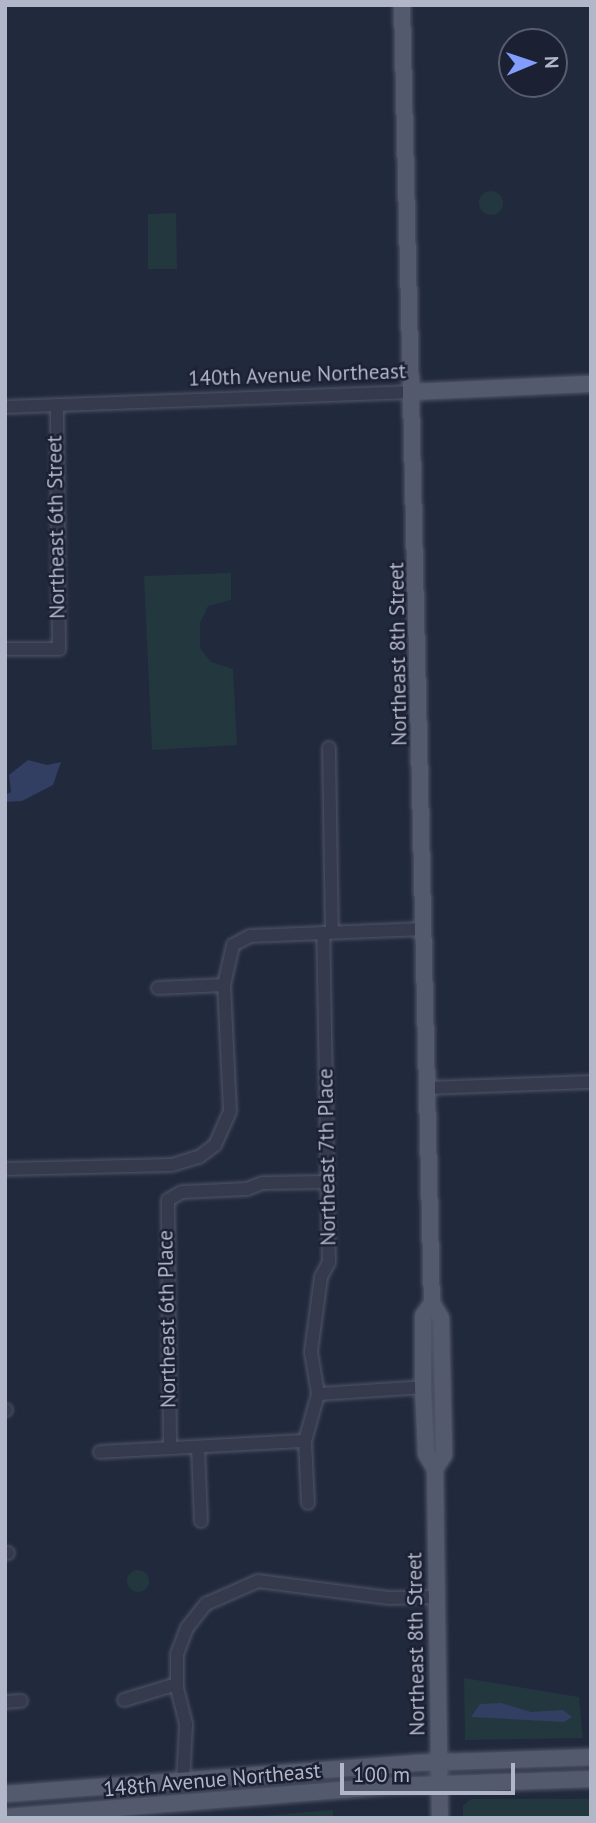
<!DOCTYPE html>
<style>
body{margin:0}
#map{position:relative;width:596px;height:1823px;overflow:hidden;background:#21293d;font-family:"PT Sans",sans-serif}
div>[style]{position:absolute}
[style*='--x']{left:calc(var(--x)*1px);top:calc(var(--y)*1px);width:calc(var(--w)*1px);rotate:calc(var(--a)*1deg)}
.green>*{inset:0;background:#23373e}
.round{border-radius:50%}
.water>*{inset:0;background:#323f63}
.roads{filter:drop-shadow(0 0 2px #515668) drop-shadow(0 0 2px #515668)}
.minor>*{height:12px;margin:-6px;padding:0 6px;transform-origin:6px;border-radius:6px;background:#353b4d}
.major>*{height:16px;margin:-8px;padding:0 8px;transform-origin:8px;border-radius:8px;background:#535a6d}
span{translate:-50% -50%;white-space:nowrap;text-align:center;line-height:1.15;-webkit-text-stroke:5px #1b2132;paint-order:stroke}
.street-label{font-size:21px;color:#b1b6c9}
.frame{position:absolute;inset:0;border:7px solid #b1b6c9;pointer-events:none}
.north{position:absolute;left:498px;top:28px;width:70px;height:70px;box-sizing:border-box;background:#1b2132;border:2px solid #575d6e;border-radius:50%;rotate:88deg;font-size:19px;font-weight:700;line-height:28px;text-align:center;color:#b1b6c9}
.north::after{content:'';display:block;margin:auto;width:24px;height:32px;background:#819dfe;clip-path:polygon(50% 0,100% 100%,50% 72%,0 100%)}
.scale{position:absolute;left:340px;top:1763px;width:175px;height:32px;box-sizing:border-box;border:4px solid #b1b6c9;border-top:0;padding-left:9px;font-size:21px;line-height:24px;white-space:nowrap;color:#b1b6c9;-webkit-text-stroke:5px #1b2132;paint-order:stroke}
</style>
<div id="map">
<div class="green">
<div class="round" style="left:479px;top:191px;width:24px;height:24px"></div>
<div style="clip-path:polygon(176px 213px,177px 269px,148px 269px,148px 214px)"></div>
<div style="clip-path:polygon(231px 573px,231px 600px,208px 606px,200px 623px,200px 648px,211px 662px,233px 669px,237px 745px,152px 750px,144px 576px)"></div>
<div class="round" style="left:127px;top:1570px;width:22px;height:22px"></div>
<div style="clip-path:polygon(464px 1678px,579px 1697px,583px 1738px,465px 1740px)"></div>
<div style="clip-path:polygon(471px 1799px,591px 1799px,591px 1818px,463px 1818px,463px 1806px)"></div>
<div style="clip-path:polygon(333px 1810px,333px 1818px,236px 1818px)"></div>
</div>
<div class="water">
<div style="clip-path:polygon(28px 760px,47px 765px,61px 762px,53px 785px,22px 801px,5px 802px,5px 795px,11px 792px,9px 775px)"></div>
<div style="clip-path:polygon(501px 1703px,531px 1712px,563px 1710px,572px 1717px,564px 1722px,471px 1717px,480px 1704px)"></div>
</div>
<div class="roads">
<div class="minor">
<div style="--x:5;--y:407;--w:409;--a:-2.1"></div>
<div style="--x:5;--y:649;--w:54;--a:0"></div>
<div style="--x:59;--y:649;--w:244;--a:-90.5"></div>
<div style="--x:329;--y:748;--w:184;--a:89.1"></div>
<div style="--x:158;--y:988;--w:66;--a:-2.6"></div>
<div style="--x:224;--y:985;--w:41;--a:-77.3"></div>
<div style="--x:233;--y:945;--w:19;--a:-28"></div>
<div style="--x:250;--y:936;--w:174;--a:-2.3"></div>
<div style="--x:427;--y:1088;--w:164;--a:-2.1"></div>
<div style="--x:5;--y:1169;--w:167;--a:-1.4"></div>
<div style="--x:172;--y:1165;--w:28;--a:-17"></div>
<div style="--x:199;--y:1157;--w:20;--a:-37"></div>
<div style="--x:215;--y:1145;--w:37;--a:-66"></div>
<div style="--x:230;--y:1111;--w:126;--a:-92.7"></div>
<div style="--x:318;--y:1394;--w:105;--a:-3.8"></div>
<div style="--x:5;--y:1410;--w:1;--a:0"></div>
<div style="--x:170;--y:1447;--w:247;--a:-90.5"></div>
<div style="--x:168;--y:1200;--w:16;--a:-30"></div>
<div style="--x:182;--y:1192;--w:65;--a:-2.6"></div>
<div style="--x:247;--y:1189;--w:17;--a:-21"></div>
<div style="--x:263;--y:1183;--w:64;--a:-0.9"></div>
<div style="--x:198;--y:1447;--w:74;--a:87.7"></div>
<div style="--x:100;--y:1452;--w:205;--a:-3.1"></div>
<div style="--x:308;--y:1503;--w:62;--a:-92.8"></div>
<div style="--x:305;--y:1441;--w:49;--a:-74.5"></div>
<div style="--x:318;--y:1394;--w:43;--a:-99.5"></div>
<div style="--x:311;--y:1352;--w:76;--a:-82.4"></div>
<div style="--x:321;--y:1277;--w:17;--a:-62"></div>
<div style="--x:329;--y:1262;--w:329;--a:-91"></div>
<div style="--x:5;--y:1553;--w:3;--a:0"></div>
<div style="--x:124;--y:1700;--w:55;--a:-16.8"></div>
<div style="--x:5;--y:1702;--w:16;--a:-4"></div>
<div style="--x:183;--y:1782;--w:58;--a:-87"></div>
<div style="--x:186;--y:1724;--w:37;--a:-104"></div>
<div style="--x:177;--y:1688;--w:34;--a:-90"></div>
<div style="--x:177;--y:1654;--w:28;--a:-69"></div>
<div style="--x:187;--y:1628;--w:31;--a:-52"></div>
<div style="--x:206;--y:1604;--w:57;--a:-23.9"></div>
<div style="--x:258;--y:1581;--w:132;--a:7.4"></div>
<div style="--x:389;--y:1598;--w:48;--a:-1.2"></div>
</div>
<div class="major">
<div style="--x:402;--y:5;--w:1298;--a:88.68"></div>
<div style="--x:432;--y:1303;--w:17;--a:59"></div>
<div style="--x:441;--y:1318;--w:137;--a:88.7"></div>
<div style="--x:444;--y:1455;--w:17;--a:123"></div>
<div style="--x:414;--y:392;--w:177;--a:-2.6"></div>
<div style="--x:432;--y:1303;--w:16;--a:125"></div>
<div style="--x:423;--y:1316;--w:71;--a:90"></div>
<div style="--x:423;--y:1387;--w:67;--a:87.4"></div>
<div style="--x:426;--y:1454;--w:17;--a:59"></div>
<div style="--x:435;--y:1469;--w:349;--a:89.2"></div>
<div style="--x:5;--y:1794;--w:410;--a:-4.3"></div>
<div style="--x:414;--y:1763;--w:177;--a:-1.9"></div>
<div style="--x:5;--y:1817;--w:386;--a:-4.6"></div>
<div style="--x:390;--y:1786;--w:201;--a:-2"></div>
</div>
</div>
<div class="street-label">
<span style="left:297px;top:375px;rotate:-2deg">140th Avenue Northeast</span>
<span style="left:56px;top:527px;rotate:-91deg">Northeast 6th Street</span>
<span style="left:398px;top:654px;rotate:-91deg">Northeast 8th Street</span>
<span style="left:327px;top:1157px;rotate:-91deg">Northeast 7th Place</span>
<span style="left:167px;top:1319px;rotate:-91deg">Northeast 6th Place</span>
<span style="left:416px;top:1644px;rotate:-91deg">Northeast 8th Street</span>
<span style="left:212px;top:1780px;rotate:-5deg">148th Avenue Northeast</span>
</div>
<div class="frame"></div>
<div class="north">N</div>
<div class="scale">100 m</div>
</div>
